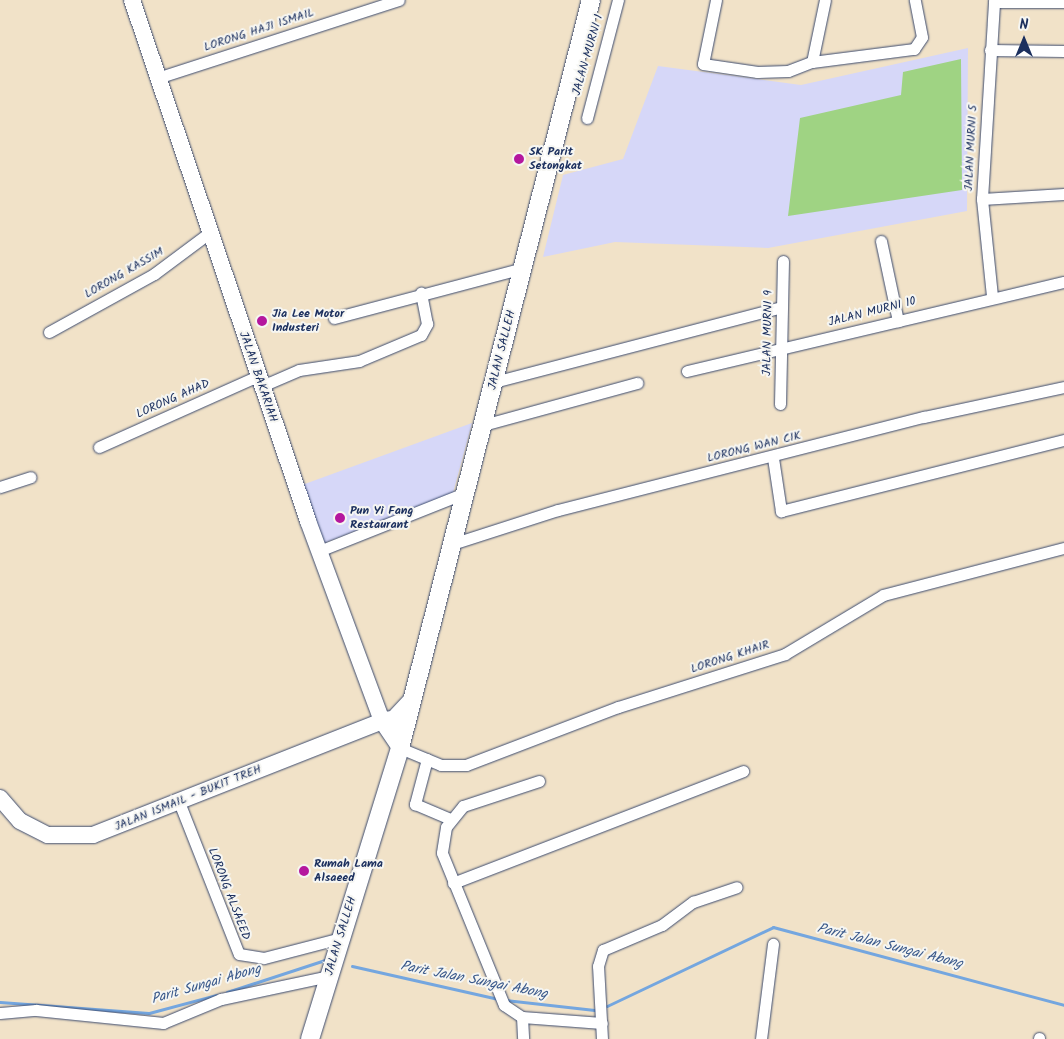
<!DOCTYPE html>
<style>
body{margin:0}
#map{position:relative;width:1064px;height:1039px;overflow:hidden;background:#f1e2c8;font-family:Kalam,sans-serif}
div>[style]{position:absolute}
[style*='--x']{left:calc(var(--x)*1px);top:calc(var(--y)*1px);width:calc(var(--w)*1px);rotate:calc(var(--a)*1deg)}
.built>*{inset:0;background:#d6d7f8}
.green>*{inset:0;background:#9fd383}
.stream>*{height:3px;margin:-1.5px;padding:0 1.5px;transform-origin:1.5px;border-radius:1.5px;background:#74a6df}
.roads{filter:drop-shadow(0 0 1px #3b4a6e) drop-shadow(0 0 1px #3b4a6e)}
.street>*{height:11px;margin:-5.5px;padding:0 5.5px;transform-origin:5.5px;border-radius:5.5px;background:#fff}
.secondary>*{height:16px;margin:-8px;padding:0 8px;transform-origin:8px;border-radius:8px;background:#fff}
.primary>*{height:18px;margin:-9px;padding:0 9px;transform-origin:9px;border-radius:9px;background:#fff}
.dots>*{width:14px;height:14px;translate:-50% -50%;box-sizing:border-box;border:2px solid #f6f6f2;border-radius:50%}
span{translate:-50% -50%;white-space:nowrap;text-align:center;line-height:1.15;-webkit-text-stroke:4px #f6f6f2;paint-order:stroke}
.street-label{font-size:12px;color:#1b2f5e}
.poi-label{font-size:12px;color:#1b2f5e;font-weight:700}
.left{translate:0 -50%;text-align:left}
.water-label{font-size:14px;color:#3a598b;font-style:italic}
.north{position:absolute;left:999px;top:15px;width:50px;height:50px;-webkit-text-stroke:4px #f6f6f2;paint-order:stroke;rotate:0deg;font-size:14px;font-weight:700;line-height:20px;text-align:center;color:#1b2f5e}
.north::after{content:'';display:block;margin:auto;width:18px;height:22px;background:#1b2f5e;clip-path:polygon(50% 0,100% 100%,50% 72%,0 100%)}
</style>
<div id="map">
<div class="built">
<div style="clip-path:polygon(968px 48px,967px 211px,768px 248px,615px 242px,543px 257px,563px 175px,623px 159px,658px 66px,801px 85px)"></div>
<div style="clip-path:polygon(472px 423px,453px 493px,324px 543px,302px 485px)"></div>
</div>
<div class="green">
<div style="clip-path:polygon(961px 59px,962px 190px,788px 216px,800px 118px,901px 95px,903px 72px)"></div>
</div>
<div class="stream">
<div style="--x:352;--y:966;--w:151;--a:12.7"></div>
<div style="--x:227;--y:992;--w:103;--a:-18.1"></div>
<div style="--x:505;--y:1000;--w:90;--a:6.4"></div>
<div style="--x:0;--y:1002;--w:149;--a:4.2"></div>
<div style="--x:149;--y:1013;--w:69;--a:-15"></div>
<div style="--x:607;--y:1006;--w:184;--a:-25.4"></div>
<div style="--x:773;--y:927;--w:301;--a:15"></div>
</div>
<div class="roads">
<div class="street">
<div style="--x:716;--y:0;--w:65;--a:101.5"></div>
<div style="--x:703;--y:64;--w:55;--a:8.4"></div>
<div style="--x:757;--y:72;--w:31;--a:-2"></div>
<div style="--x:788;--y:71;--w:26;--a:-21"></div>
<div style="--x:812;--y:62;--w:103;--a:-7.3"></div>
<div style="--x:914;--y:49;--w:14;--a:-56"></div>
<div style="--x:922;--y:37;--w:38;--a:-101"></div>
<div style="--x:994;--y:2;--w:70;--a:0"></div>
<div style="--x:990;--y:50;--w:74;--a:0.8"></div>
<div style="--x:812;--y:62;--w:63;--a:-78.2"></div>
<div style="--x:157;--y:78;--w:254;--a:-17.9"></div>
<div style="--x:587;--y:118;--w:122;--a:-75.3"></div>
<div style="--x:982;--y:199;--w:82;--a:-3.5"></div>
<div style="--x:881;--y:241;--w:82;--a:78"></div>
<div style="--x:992;--y:296;--w:98;--a:-95.9"></div>
<div style="--x:982;--y:199;--w:199;--a:-86.5"></div>
<div style="--x:334;--y:318;--w:196;--a:-14.8"></div>
<div style="--x:49;--y:332;--w:120;--a:-28.9"></div>
<div style="--x:154;--y:274;--w:69;--a:-36.7"></div>
<div style="--x:687;--y:371;--w:387;--a:-13.3"></div>
<div style="--x:494;--y:382;--w:297;--a:-14.6"></div>
<div style="--x:262;--y:386;--w:40;--a:-23.4"></div>
<div style="--x:299;--y:370;--w:61;--a:-8.5"></div>
<div style="--x:359;--y:361;--w:67;--a:-22.8"></div>
<div style="--x:421;--y:335;--w:13;--a:-61"></div>
<div style="--x:427;--y:324;--w:32;--a:-101"></div>
<div style="--x:780;--y:404;--w:143;--a:-88.8"></div>
<div style="--x:483;--y:425;--w:160;--a:-15.3"></div>
<div style="--x:99;--y:447;--w:174;--a:-24.1"></div>
<div style="--x:773;--y:458;--w:54;--a:81.4"></div>
<div style="--x:781;--y:511;--w:292;--a:-14.1"></div>
<div style="--x:0;--y:487;--w:32;--a:-18"></div>
<div style="--x:452;--y:544;--w:111;--a:-17.8"></div>
<div style="--x:558;--y:510;--w:378;--a:-14.3"></div>
<div style="--x:924;--y:417;--w:143;--a:-12.1"></div>
<div style="--x:319;--y:551;--w:157;--a:-21.7"></div>
<div style="--x:400;--y:748;--w:44;--a:22.5"></div>
<div style="--x:441;--y:765;--w:25;--a:0"></div>
<div style="--x:466;--y:765;--w:163;--a:-20.9"></div>
<div style="--x:618;--y:707;--w:175;--a:-17.6"></div>
<div style="--x:785;--y:654;--w:114;--a:-31"></div>
<div style="--x:883;--y:595;--w:187;--a:-14.6"></div>
<div style="--x:427;--y:759;--w:47;--a:104.9"></div>
<div style="--x:415;--y:804;--w:39;--a:23"></div>
<div style="--x:539;--y:781;--w:80;--a:161.8"></div>
<div style="--x:463;--y:806;--w:27;--a:129"></div>
<div style="--x:446;--y:827;--w:26;--a:99"></div>
<div style="--x:442;--y:853;--w:164;--a:67.8"></div>
<div style="--x:504;--y:1005;--w:22;--a:34"></div>
<div style="--x:522;--y:1017;--w:80;--a:4.3"></div>
<div style="--x:179;--y:802;--w:163;--a:68.5"></div>
<div style="--x:239;--y:954;--w:25;--a:9"></div>
<div style="--x:264;--y:958;--w:80;--a:-14.6"></div>
<div style="--x:453;--y:883;--w:311;--a:-21.1"></div>
<div style="--x:0;--y:1013;--w:36;--a:-5"></div>
<div style="--x:36;--y:1010;--w:128;--a:5.8"></div>
<div style="--x:163;--y:1023;--w:63;--a:-22.5"></div>
<div style="--x:221;--y:999;--w:110;--a:-12"></div>
<div style="--x:522;--y:1017;--w:22;--a:87"></div>
<div style="--x:602;--y:1039;--w:73;--a:-93.1"></div>
<div style="--x:598;--y:966;--w:17;--a:-73"></div>
<div style="--x:603;--y:950;--w:64;--a:-23"></div>
<div style="--x:662;--y:925;--w:39;--a:-37"></div>
<div style="--x:693;--y:902;--w:46;--a:-18.8"></div>
<div style="--x:761;--y:1039;--w:96;--a:-82.8"></div>
<div style="--x:1039;--y:1039;--w:1;--a:-90"></div>
</div>
<div class="secondary">
<div style="--x:132;--y:0;--w:550;--a:71.33"></div>
<div style="--x:308;--y:521;--w:213;--a:69.7"></div>
<div style="--x:382;--y:721;--w:32;--a:56"></div>
<div style="--x:0;--y:798;--w:30;--a:49"></div>
<div style="--x:20;--y:821;--w:31;--a:27"></div>
<div style="--x:48;--y:835;--w:45;--a:0"></div>
<div style="--x:93;--y:835;--w:311;--a:-21.5"></div>
</div>
<div class="primary">
<div style="--x:382;--y:721;--w:12;--a:-5"></div>
<div style="--x:394;--y:720;--w:25;--a:-47"></div>
<div style="--x:310;--y:1039;--w:305;--a:-72.8"></div>
<div style="--x:400;--y:748;--w:772;--a:-75.68"></div>
</div>
</div>
<div class="dots">
<div style="left:519px;top:159px;background:#b5179e"></div>
<div style="left:262px;top:321px;background:#b5179e"></div>
<div style="left:340px;top:518px;background:#b5179e"></div>
<div style="left:304px;top:871px;background:#b5179e"></div>
</div>
<div class="street-label">
<span style="left:259px;top:30px;rotate:-18deg">LORONG HAJI ISMAIL</span>
<span style="left:588px;top:55px;rotate:-74deg">JALAN MURNI 1</span>
<span style="left:971px;top:148px;rotate:-87deg">JALAN MURNI 5</span>
<span style="left:124px;top:273px;rotate:-30deg">LORONG KASSIM</span>
<span style="left:872px;top:312px;rotate:-14deg">JALAN MURNI 10</span>
<span style="left:768px;top:333px;rotate:-89deg">JALAN MURNI 9</span>
<span style="left:502px;top:350px;rotate:-76deg">JALAN SALLEH</span>
<span style="left:258px;top:377px;rotate:71deg">JALAN BAKARIAH</span>
<span style="left:173px;top:399px;rotate:-24deg">LORONG AHAD</span>
<span style="left:754px;top:447px;rotate:-14deg">LORONG WAN CIK</span>
<span style="left:730px;top:657px;rotate:-18deg">LORONG KHAIR</span>
<span style="left:188px;top:798px;rotate:-22deg">JALAN ISMAIL - BUKIT TREH</span>
<span style="left:229px;top:894px;rotate:69deg">LORONG ALSAEED</span>
<span style="left:341px;top:936px;rotate:-73deg">JALAN SALLEH</span>
</div>
<div class="poi-label">
<span class="left" style="left:529px;top:159px">SK Parit<br>Setongkat</span>
<span class="left" style="left:272px;top:321px">Jia Lee Motor<br>Industeri</span>
<span class="left" style="left:350px;top:518px">Pun Yi Fang<br>Restaurant</span>
<span class="left" style="left:314px;top:871px">Rumah Lama<br>Alsaeed</span>
</div>
<div class="water-label">
<span style="left:890px;top:946px;rotate:14deg">Parit Jalan Sungai Abong</span>
<span style="left:474px;top:980px;rotate:11deg">Parit Jalan Sungai Abong</span>
<span style="left:206px;top:984px;rotate:-16deg">Parit Sungai Abong</span>
</div>
<div class="north">N</div>
</div>
